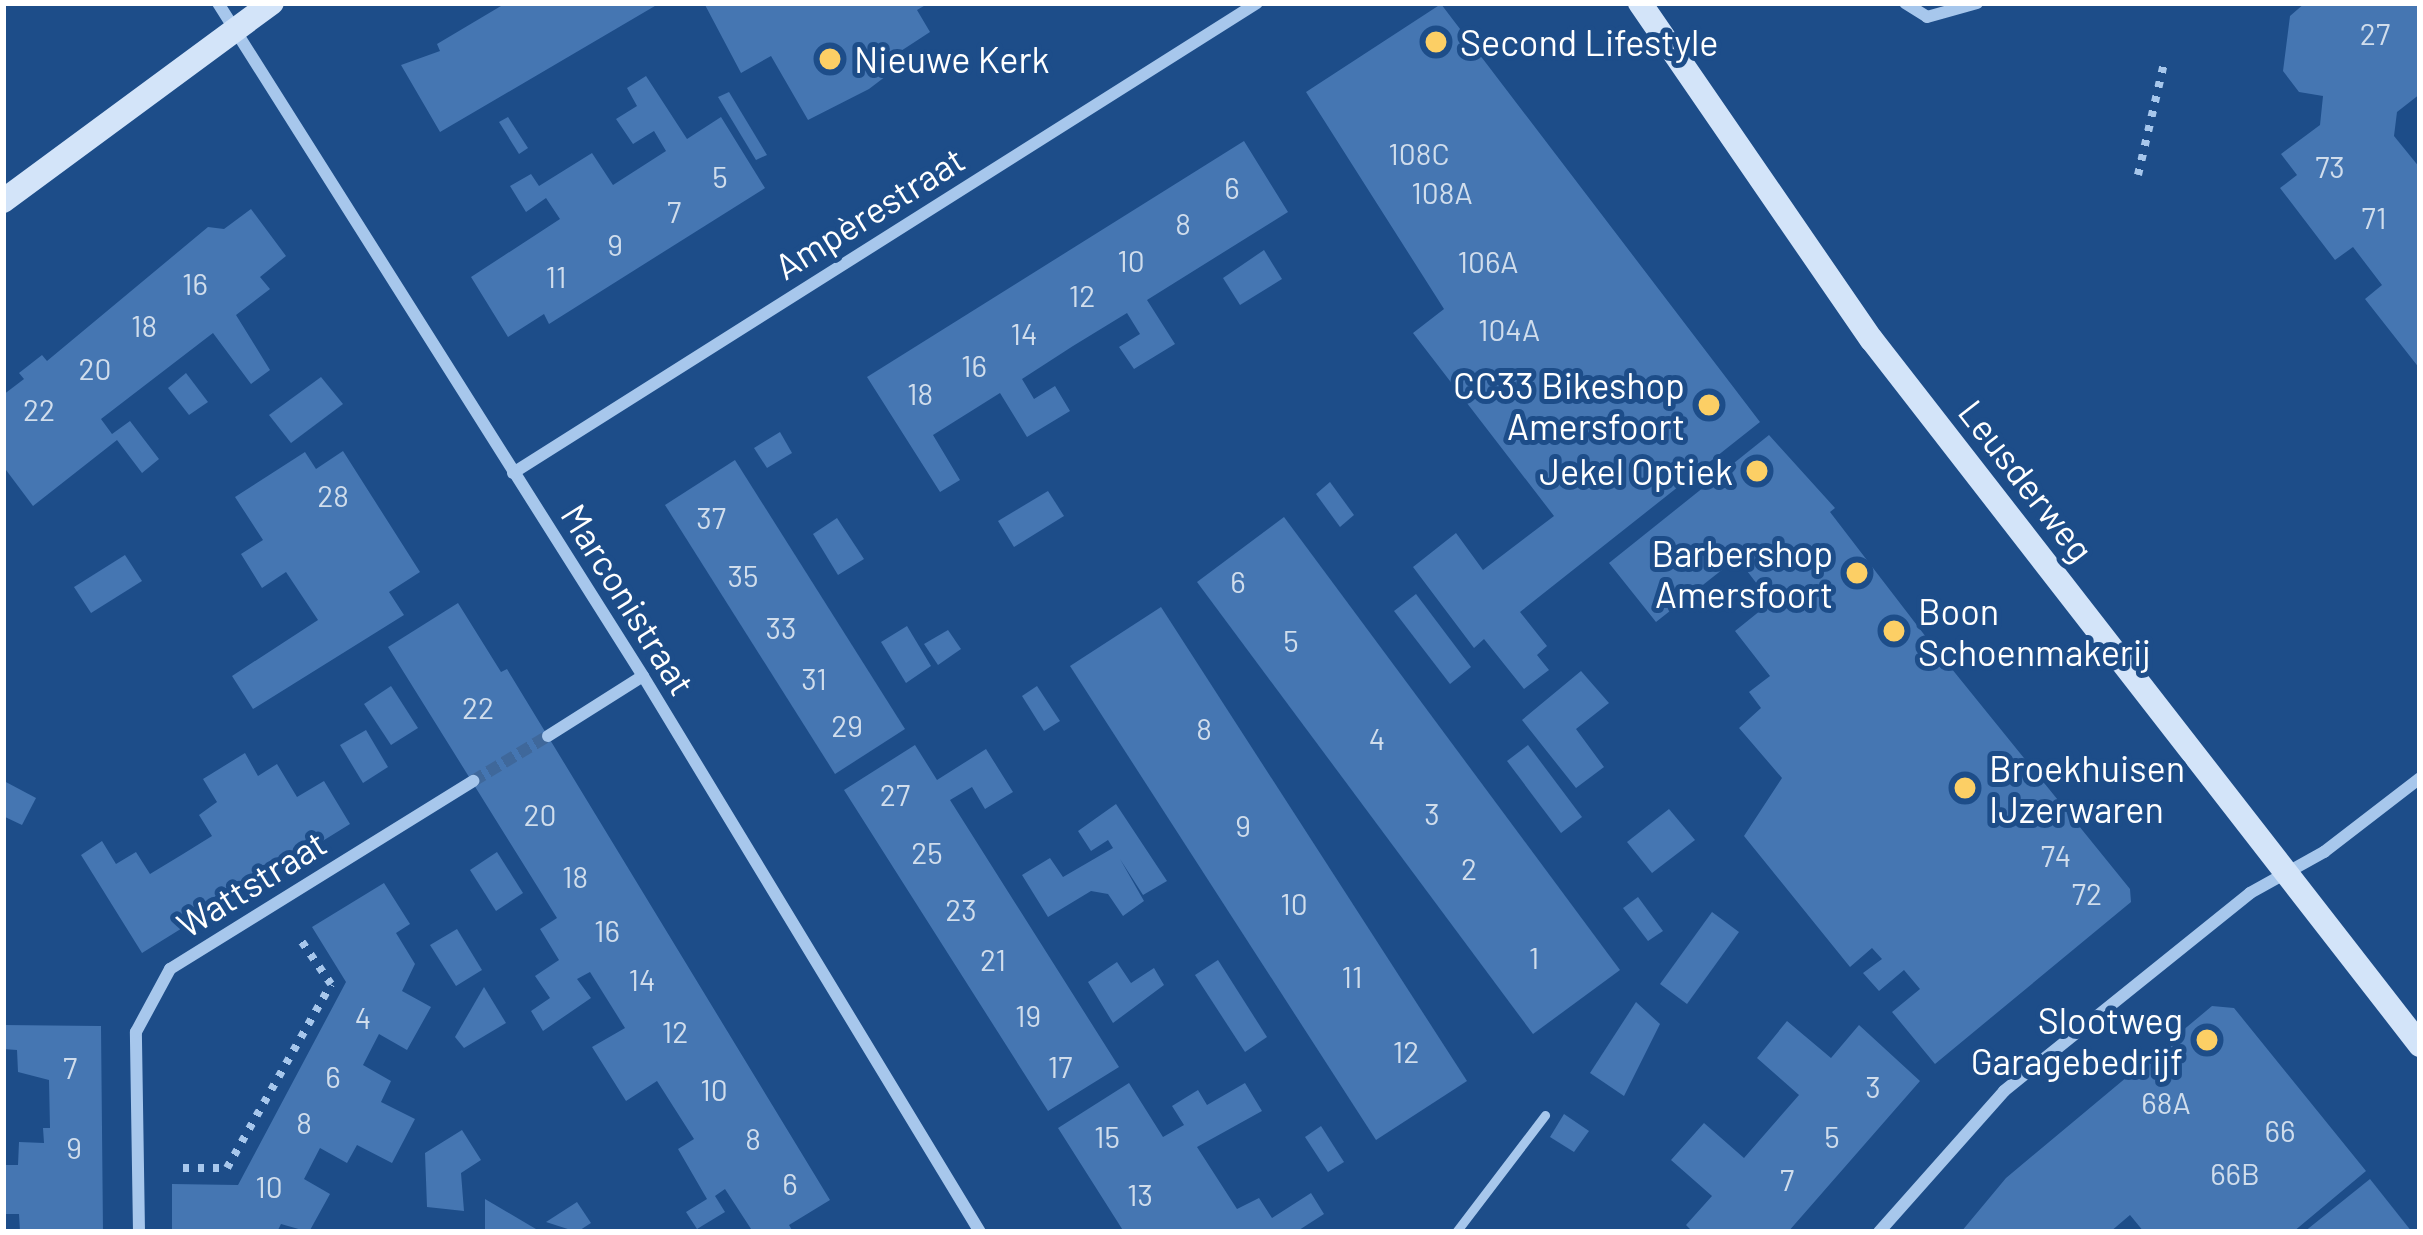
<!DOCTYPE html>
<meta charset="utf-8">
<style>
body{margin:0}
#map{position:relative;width:2423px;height:1235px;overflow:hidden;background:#1d4d89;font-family:Barlow,sans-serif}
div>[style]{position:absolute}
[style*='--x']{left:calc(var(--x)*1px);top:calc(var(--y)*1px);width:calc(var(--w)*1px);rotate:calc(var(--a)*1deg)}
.building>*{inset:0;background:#4576b2}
.street-tunnel>*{height:12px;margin-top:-6px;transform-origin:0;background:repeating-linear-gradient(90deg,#3f689b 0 12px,transparent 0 18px)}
.path>*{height:8px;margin-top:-4px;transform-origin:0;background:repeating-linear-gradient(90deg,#a7c7ec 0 6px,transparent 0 15px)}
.lane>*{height:9px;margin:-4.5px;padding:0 4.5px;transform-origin:4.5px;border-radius:4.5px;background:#a7c7ec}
.street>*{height:12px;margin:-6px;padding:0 6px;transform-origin:6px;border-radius:6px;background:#a7c7ec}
.secondary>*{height:24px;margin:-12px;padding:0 12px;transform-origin:12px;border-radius:12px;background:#d3e4f9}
.dots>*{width:33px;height:33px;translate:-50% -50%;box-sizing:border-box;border:6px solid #1d4d89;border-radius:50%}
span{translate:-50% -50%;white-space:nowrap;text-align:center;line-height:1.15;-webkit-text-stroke:10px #1d4d89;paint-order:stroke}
.number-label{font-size:30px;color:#d0ddec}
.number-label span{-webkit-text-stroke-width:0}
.poi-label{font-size:36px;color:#fff}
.left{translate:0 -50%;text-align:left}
.right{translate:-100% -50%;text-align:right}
.street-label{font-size:36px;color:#fff}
.frame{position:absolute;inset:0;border:6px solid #fff;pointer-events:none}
</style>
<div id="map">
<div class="building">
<div style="clip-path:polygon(506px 3px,660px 3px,440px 132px,401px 65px,440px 51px,437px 44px)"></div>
<div style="clip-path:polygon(704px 3px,929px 3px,917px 10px,930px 32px,884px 62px,890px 73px,869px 89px,808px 120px,771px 56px,741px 73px)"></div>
<div style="clip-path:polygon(2305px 3px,2420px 3px,2420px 94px,2397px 112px,2394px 136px,2420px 168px,2420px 369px,2365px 299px,2382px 285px,2353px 247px,2335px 260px,2280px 188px,2297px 175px,2281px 154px,2320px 125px,2323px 96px,2299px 92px,2283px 71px,2290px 16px)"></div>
<div style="clip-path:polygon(1441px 4px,1760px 422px,1520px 612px,1547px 646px,1537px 655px,1549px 670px,1524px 689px,1484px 639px,1474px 648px,1413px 567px,1456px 533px,1483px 570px,1554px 516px,1413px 333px,1444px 309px,1306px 92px)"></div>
<div style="clip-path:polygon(646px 76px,687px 139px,721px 117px,765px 188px,549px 324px,544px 314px,508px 337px,471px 277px,560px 219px,546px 198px,526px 212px,510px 186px,531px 174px,539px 186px,592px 153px,613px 185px,666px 151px,654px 131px,633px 144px,616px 119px,637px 106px,627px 88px)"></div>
<div style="clip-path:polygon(729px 92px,767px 155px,756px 160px,718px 97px)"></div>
<div style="clip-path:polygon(508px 117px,528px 148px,519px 154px,499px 122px)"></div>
<div style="clip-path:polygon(1244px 141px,1288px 212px,1147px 300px,1175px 344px,1134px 369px,1119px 347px,1140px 334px,1127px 313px,1073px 346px,1022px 379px,1034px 399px,1055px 386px,1070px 411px,1027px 437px,1000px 393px,933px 435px,960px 480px,940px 492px,867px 377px)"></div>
<div style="clip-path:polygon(251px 209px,286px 256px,260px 277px,270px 289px,236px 315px,270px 370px,251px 384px,213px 333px,101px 419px,112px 434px,130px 421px,159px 459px,142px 473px,117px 440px,33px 506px,3px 466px,3px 395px,24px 379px,19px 373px,42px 355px,47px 361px,208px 227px,224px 229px)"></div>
<div style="clip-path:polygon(1264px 250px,1282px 279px,1240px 305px,1223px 278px)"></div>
<div style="clip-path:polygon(186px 373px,208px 402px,189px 415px,168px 388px)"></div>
<div style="clip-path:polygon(321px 377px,343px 404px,291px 443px,269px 415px)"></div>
<div style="clip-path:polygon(780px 432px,792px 453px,767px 468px,754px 448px)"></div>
<div style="clip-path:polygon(1769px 435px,1835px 508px,1830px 512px,1926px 637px,2130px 889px,2131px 902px,1935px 1064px,1892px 1012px,1920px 989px,1904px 970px,1879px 991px,1863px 973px,1882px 959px,1872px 948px,1850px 967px,1744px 836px,1782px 778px,1739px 728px,1761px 708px,1749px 692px,1770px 676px,1735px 631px,1771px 602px,1737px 558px,1656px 622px,1609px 563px)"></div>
<div style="clip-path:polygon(343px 451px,420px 572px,389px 592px,404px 615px,253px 709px,232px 676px,318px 620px,286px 572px,262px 588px,241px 554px,263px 540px,235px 497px,305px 452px,316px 469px)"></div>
<div style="clip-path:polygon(735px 460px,905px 729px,835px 774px,665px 505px)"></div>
<div style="clip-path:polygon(1330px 482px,1354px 515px,1340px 527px,1316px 494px)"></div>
<div style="clip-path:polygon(1048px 491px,1064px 516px,1014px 547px,998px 521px)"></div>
<div style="clip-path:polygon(1284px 517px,1620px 970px,1533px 1034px,1197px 582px)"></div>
<div style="clip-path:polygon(837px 518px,864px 559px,838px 575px,813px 534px)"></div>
<div style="clip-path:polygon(125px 555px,142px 581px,91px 613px,74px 587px)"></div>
<div style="clip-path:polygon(1416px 594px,1471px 667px,1450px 684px,1394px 611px)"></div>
<div style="clip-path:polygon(458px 603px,501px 672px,507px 669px,830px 1200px,789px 1225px,793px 1232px,753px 1232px,725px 1189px,715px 1196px,725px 1212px,697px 1229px,686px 1212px,707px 1199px,678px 1149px,694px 1139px,657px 1081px,626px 1101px,592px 1047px,625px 1028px,590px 972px,577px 979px,591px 998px,543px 1031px,531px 1011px,550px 998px,535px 976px,559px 960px,540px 929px,557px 918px,388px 647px)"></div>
<div style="clip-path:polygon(1161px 607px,1467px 1081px,1376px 1140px,1070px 666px)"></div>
<div style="clip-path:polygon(907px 626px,931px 666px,906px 683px,881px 642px)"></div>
<div style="clip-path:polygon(948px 630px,961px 649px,938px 665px,924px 644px)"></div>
<div style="clip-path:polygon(1581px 671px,1609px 703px,1576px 729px,1604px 767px,1576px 788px,1522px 720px)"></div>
<div style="clip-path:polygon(391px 686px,418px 728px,391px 745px,364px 704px)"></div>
<div style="clip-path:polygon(1037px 686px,1060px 721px,1044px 731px,1022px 696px)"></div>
<div style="clip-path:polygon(366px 730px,388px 767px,363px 783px,340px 745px)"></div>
<div style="clip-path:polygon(915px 745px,937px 780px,986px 749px,1013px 792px,985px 809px,972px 787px,950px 800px,1119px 1067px,1048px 1111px,844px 790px)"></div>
<div style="clip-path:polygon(1528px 745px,1582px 817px,1561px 833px,1507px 761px)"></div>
<div style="clip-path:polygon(245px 753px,258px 776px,277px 764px,297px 797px,324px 781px,350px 824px,142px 953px,81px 855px,102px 841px,116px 864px,136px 852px,150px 874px,183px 854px,212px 836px,199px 815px,217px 802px,203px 779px)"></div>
<div style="clip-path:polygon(4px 781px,36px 798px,22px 825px,3px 816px)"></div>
<div style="clip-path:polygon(1116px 804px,1167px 881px,1143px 895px,1120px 859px,1144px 901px,1123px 916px,1108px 894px,1091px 891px,1048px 917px,1022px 875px,1050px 858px,1063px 877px,1113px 848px,1108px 840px,1091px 851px,1078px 831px)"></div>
<div style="clip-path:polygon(1669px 809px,1695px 840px,1652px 873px,1627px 842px)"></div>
<div style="clip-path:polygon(497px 852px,523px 893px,496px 911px,470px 870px)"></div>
<div style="clip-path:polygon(384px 883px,410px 924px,396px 933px,415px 964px,402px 991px,431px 1007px,407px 1050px,379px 1034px,363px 1065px,391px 1081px,381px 1102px,415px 1119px,392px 1163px,357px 1145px,347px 1163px,320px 1148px,304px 1179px,330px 1194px,309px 1232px,281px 1224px,277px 1232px,172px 1232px,172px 1184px,238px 1185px,346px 982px,312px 927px)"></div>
<div style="clip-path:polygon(1638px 897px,1663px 931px,1648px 941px,1623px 908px)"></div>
<div style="clip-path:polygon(1712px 912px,1739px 932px,1687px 1004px,1660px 984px)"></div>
<div style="clip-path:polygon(457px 929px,482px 970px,456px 986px,430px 945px)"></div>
<div style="clip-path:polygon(1218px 960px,1267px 1037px,1245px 1052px,1195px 975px)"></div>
<div style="clip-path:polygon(1117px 962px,1131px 983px,1154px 968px,1164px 985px,1113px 1023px,1088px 982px)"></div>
<div style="clip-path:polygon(484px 987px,506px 1023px,464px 1048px,455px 1037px)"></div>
<div style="clip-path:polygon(1636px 1002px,1660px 1024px,1624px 1096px,1590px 1073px)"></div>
<div style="clip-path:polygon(2212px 1006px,2234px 1008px,2366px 1171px,2293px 1232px,2144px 1232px,2130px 1215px,2110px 1232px,1961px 1232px,2006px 1178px)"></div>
<div style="clip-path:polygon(1787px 1021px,1831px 1058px,1859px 1025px,1920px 1081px,1788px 1232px,1693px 1232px,1686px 1225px,1712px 1196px,1671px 1160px,1704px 1123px,1744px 1158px,1799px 1095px,1757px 1058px)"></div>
<div style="clip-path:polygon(3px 1025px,101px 1026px,103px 1232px,20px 1232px,19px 1214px,3px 1214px,3px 1165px,18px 1165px,19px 1142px,44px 1143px,43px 1128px,50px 1128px,49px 1080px,18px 1072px,17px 1050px,3px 1049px)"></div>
<div style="clip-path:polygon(1129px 1083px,1163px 1137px,1184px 1125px,1172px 1106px,1198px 1090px,1207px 1105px,1245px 1083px,1262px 1111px,1197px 1147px,1237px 1209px,1259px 1198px,1272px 1218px,1311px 1193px,1324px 1214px,1296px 1232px,1124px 1232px,1058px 1128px)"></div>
<div style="clip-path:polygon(1564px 1114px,1589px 1131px,1574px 1152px,1550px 1137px)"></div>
<div style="clip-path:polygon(1321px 1126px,1344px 1162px,1328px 1172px,1305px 1137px)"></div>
<div style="clip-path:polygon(462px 1130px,481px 1160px,461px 1173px,464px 1211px,427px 1207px,425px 1153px)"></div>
<div style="clip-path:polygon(2370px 1179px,2412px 1232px,2304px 1232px)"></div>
<div style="clip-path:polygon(485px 1199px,541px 1232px,485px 1232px)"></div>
<div style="clip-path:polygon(577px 1202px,591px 1223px,577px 1232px,546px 1222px)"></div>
</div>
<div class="street-tunnel">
<div style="--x:473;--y:781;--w:87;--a:-31"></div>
</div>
<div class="path">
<div style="--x:2138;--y:175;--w:115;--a:-76.9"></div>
<div style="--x:183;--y:1168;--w:44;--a:0"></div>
<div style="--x:227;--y:1168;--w:211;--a:-60.5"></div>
<div style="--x:331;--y:984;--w:55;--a:-124.6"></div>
</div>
<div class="lane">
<div style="--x:1456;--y:1232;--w:147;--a:-52.7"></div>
</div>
<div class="street">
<div style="--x:218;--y:3;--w:796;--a:57.73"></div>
<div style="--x:643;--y:676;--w:650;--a:58.78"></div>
<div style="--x:1905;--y:3;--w:26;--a:32"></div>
<div style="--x:1927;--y:17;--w:52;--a:-15.6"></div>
<div style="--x:513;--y:473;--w:880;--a:-32.28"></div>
<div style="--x:548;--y:736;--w:112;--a:-32.3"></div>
<div style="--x:139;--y:1232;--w:200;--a:-90.9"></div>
<div style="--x:136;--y:1032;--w:72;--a:-61.6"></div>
<div style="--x:170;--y:969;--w:357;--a:-31.8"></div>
<div style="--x:1879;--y:1232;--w:188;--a:-48.4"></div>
<div style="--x:2004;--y:1091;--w:316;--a:-38.8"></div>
<div style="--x:2250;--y:893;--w:85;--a:-29"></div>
<div style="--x:2324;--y:852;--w:121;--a:-37.6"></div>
</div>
<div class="secondary">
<div style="--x:1640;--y:3;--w:409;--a:55.5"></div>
<div style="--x:1872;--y:340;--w:893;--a:52.14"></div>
<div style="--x:3;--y:201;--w:334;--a:-36.4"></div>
</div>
<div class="dots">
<div style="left:1436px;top:42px;background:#fccf65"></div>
<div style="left:830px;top:59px;background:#fccf65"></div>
<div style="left:1709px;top:405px;background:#fccf65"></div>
<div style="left:1757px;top:471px;background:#fccf65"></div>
<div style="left:1857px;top:573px;background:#fccf65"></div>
<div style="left:1894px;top:631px;background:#fccf65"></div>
<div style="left:1965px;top:788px;background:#fccf65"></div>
<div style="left:2207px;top:1040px;background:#fccf65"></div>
</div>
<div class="number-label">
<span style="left:2375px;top:33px">27</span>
<span style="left:1419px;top:153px">108C</span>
<span style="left:2330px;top:166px">73</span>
<span style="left:720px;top:176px">5</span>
<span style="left:1232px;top:187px">6</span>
<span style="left:1442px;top:192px">108A</span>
<span style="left:674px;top:211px">7</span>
<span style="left:2374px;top:217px">71</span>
<span style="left:1183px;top:223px">8</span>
<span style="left:615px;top:244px">9</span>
<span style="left:1131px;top:260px">10</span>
<span style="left:1488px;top:261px">106A</span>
<span style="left:556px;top:276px">11</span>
<span style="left:195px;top:283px">16</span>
<span style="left:1082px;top:295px">12</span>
<span style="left:144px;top:325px">18</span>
<span style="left:1509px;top:329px">104A</span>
<span style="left:1024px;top:333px">14</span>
<span style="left:974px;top:365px">16</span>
<span style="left:95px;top:368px">20</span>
<span style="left:920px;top:393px">18</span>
<span style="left:39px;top:409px">22</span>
<span style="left:333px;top:495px">28</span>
<span style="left:711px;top:517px">37</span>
<span style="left:743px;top:575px">35</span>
<span style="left:1238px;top:581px">6</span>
<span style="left:781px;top:627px">33</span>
<span style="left:1291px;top:640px">5</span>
<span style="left:814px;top:678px">31</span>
<span style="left:478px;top:707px">22</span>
<span style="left:847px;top:725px">29</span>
<span style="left:1204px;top:728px">8</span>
<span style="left:1377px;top:738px">4</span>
<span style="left:895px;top:794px">27</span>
<span style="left:1432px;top:813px">3</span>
<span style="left:540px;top:814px">20</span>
<span style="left:1243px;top:825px">9</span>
<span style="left:927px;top:852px">25</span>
<span style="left:2056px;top:855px">74</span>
<span style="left:1469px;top:868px">2</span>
<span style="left:575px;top:876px">18</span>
<span style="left:2087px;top:893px">72</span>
<span style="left:1294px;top:903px">10</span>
<span style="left:961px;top:909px">23</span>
<span style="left:607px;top:930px">16</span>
<span style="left:1534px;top:957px">1</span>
<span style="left:993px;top:959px">21</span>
<span style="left:1352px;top:976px">11</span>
<span style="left:642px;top:979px">14</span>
<span style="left:1028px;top:1015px">19</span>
<span style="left:363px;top:1017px">4</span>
<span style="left:675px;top:1031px">12</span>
<span style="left:1406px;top:1051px">12</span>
<span style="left:1060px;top:1066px">17</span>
<span style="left:70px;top:1067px">7</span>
<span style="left:333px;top:1076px">6</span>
<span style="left:1873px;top:1086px">3</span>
<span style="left:714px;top:1089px">10</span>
<span style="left:2166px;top:1102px">68A</span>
<span style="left:304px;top:1122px">8</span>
<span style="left:2280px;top:1130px">66</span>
<span style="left:1107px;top:1136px">15</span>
<span style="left:1832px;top:1136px">5</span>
<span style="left:753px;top:1138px">8</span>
<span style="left:74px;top:1147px">9</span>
<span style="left:2235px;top:1173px">66B</span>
<span style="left:1787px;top:1179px">7</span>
<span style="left:790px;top:1183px">6</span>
<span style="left:269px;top:1186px">10</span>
<span style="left:1140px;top:1194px">13</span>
</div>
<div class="poi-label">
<span class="left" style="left:1460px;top:42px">Second Lifestyle</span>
<span class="left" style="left:854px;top:59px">Nieuwe Kerk</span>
<span class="right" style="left:1685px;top:405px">CC33 Bikeshop<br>Amersfoort</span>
<span class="right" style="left:1733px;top:471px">Jekel Optiek</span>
<span class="right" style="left:1833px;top:573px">Barbershop<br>Amersfoort</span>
<span class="left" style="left:1918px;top:631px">Boon<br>Schoenmakerij</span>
<span class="left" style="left:1989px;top:788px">Broekhuisen<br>IJzerwaren</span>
<span class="right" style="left:2183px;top:1040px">Slootweg<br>Garagebedrijf</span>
</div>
<div class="street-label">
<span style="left:869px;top:212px;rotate:-32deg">Ampèrestraat</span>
<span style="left:2027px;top:480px;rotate:52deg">Leusderweg</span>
<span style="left:629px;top:599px;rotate:58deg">Marconistraat</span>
<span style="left:251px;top:883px;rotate:-32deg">Wattstraat</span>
</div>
<div class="frame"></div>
</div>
